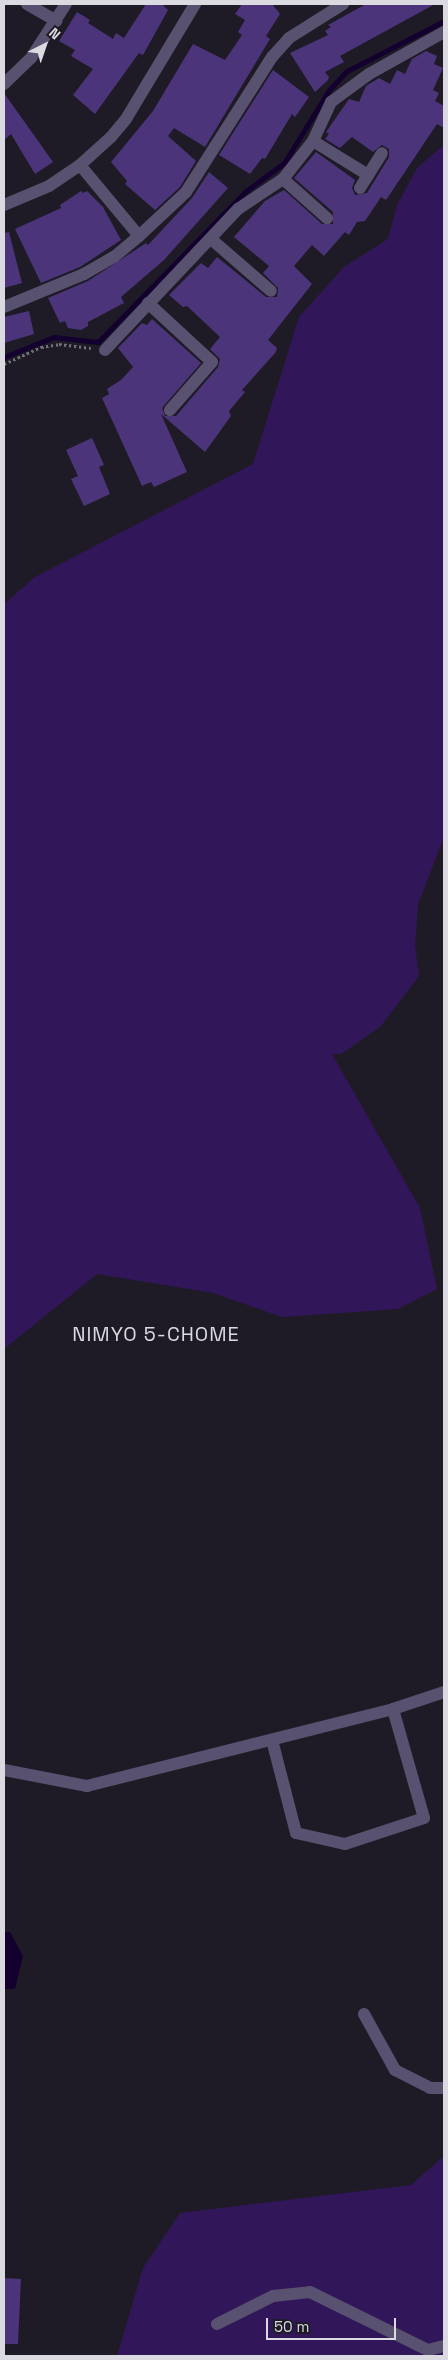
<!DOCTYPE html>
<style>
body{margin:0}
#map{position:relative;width:448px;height:2360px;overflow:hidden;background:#1e1b26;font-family:"Space Grotesk",sans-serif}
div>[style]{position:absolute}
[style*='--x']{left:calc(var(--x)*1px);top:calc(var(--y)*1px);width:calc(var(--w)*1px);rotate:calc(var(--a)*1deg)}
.green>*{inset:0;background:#31175a}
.water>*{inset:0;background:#13002f}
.stream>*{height:5px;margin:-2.5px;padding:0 2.5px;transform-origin:2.5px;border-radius:2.5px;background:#13002f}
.building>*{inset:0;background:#4b3479}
.path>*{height:3px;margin-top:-1.5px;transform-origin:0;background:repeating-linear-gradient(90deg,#727079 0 2.5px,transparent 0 5px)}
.minor>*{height:12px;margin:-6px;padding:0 6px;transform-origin:6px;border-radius:6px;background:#595170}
span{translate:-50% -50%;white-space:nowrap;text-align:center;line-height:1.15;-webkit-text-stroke:4.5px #1e1b26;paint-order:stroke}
.neighbourhood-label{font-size:20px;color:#dbdae1;letter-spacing:1px}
.frame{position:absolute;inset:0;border:5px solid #dbdae1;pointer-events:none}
.north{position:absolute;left:20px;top:20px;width:50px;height:50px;-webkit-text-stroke:4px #1e1b26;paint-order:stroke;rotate:41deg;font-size:14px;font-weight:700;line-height:20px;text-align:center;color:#dbdae1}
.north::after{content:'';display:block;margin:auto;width:18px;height:22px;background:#dbdae1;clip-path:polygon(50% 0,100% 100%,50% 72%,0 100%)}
.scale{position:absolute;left:266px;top:2318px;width:130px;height:22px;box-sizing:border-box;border:2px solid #dbdae1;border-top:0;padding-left:6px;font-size:15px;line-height:18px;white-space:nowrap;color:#dbdae1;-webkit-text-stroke:4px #1e1b26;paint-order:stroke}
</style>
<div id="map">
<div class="green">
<div style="clip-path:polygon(444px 145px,444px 837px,418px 904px,415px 945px,419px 976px,380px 1027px,341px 1054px,332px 1054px,420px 1208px,437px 1289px,398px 1309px,282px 1317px,213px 1293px,97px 1274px,4px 1349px,4px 604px,35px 577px,253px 464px,299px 317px,344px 267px,388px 239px,397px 205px,417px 168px)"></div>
<div style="clip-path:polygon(444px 2156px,444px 2356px,117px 2356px,143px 2268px,180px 2213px,411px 2185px)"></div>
</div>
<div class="water">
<div style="clip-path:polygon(4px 1932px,10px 1932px,23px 1956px,15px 1989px,4px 1989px)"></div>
</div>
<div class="stream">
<div style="--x:4;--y:357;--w:54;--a:-21.8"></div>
<div style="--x:54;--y:337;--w:44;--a:6.5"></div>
<div style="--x:98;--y:342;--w:211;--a:-45.6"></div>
<div style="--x:246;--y:191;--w:47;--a:-36.4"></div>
<div style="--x:284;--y:163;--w:86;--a:-58.3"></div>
<div style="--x:329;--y:90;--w:26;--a:-47"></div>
<div style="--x:347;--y:71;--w:109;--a:-27.3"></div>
</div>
<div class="building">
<div style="clip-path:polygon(146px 4px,162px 4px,168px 10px,143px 55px,139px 53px,95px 114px,73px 95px,93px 69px,71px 56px,75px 50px,59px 41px,77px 12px,90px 20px,88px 23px,113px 39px,116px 33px,124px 38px)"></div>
<div style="clip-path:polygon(242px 4px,272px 4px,280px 14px,266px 36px,270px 39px,205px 147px,174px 128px,168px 136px,196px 161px,180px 187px,155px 210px,125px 184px,127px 181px,111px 162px,153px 111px,193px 44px,225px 60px,242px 35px,238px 32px,245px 20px,235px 14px)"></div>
<div style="clip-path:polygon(366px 4px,435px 4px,340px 56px,344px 62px,325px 72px,329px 77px,328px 80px,315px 92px,290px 53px,328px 35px,325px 31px,331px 27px,328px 25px)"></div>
<div style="clip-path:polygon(426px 51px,437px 56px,434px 64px,443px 68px,433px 90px,439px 93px,435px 101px,444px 106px,444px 128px,437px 124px,386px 200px,381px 197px,365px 221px,357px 222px,349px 235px,345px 232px,324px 256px,312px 245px,294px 266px,312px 284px,268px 340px,277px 348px,276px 352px,242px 390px,245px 392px,229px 411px,231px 416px,205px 452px,161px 414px,187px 472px,154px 487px,151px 482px,142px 486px,102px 398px,109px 394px,107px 389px,121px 380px,133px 367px,118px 348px,142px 323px,147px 325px,152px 319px,201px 363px,162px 408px,165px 416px,176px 416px,218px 367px,220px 359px,210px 349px,220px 337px,187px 306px,183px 307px,169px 295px,201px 263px,208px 268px,217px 257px,266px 297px,277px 297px,278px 288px,263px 273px,269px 266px,234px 237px,265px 201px,284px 190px,322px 224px,333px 224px,333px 212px,294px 178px,316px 152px,355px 180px,352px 188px,355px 195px,367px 193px,389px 157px,389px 149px,382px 145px,373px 152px,352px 137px,340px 148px,325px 139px,329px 134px,326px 132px,349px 99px,359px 102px,366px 86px,379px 78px,390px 84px,397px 70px,405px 74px,412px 59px)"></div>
<div style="clip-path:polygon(273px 70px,309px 97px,295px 117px,292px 114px,265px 159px,262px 158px,250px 174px,219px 155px)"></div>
<div style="clip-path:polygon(4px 93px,53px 162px,35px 174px,11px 134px,4px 140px)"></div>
<div style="clip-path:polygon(209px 172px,228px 188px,164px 260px,121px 297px,124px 303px,88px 322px,88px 326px,81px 330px,68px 328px,65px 321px,60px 323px,48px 298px,88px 281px,146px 243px,148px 245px,192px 198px)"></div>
<div style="clip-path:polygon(81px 191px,83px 193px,87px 191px,103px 207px,121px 240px,80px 267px,41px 283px,15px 229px,61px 208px,60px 205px)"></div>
<div style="clip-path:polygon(9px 232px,22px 283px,4px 288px,4px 233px)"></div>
<div style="clip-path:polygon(29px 311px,34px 334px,4px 343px,4px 317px)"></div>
<div style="clip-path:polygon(92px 438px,104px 465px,99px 467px,110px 494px,84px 506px,71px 479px,78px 476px,66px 450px)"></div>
<div style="clip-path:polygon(4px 2278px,21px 2279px,18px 2344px,4px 2344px)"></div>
</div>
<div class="path">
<div style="--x:4;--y:364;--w:41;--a:-24.7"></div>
<div style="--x:41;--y:347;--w:18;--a:-9"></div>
<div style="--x:59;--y:344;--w:32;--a:7"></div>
</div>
<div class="minor">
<div style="--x:27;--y:4;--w:34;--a:30"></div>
<div style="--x:4;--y:84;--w:37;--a:-44"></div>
<div style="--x:31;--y:58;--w:64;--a:-57.1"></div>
<div style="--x:313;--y:141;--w:65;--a:31.7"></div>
<div style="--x:80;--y:165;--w:92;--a:50.3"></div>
<div style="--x:283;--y:179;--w:59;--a:41.6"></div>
<div style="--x:360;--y:188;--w:41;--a:-57.8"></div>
<div style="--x:4;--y:205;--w:49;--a:-22.9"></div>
<div style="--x:49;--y:186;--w:37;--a:-34"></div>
<div style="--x:80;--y:165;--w:42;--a:-42.1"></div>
<div style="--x:111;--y:137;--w:23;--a:-50"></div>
<div style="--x:126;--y:119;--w:134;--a:-59"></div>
<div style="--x:211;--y:239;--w:79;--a:40.9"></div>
<div style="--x:148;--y:303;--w:87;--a:42.7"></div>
<div style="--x:212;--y:362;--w:64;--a:131.2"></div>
<div style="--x:4;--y:307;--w:87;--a:-22.4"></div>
<div style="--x:84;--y:274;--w:34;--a:-30"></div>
<div style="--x:114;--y:257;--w:33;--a:-40"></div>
<div style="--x:139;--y:236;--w:64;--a:-43.1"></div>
<div style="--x:186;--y:192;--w:160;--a:-57.5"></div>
<div style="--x:272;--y:57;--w:25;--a:-48"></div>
<div style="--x:289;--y:38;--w:64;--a:-32.2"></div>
<div style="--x:105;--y:350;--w:194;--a:-46.7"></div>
<div style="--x:238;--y:209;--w:54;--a:-33.7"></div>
<div style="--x:283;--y:179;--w:48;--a:-51.7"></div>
<div style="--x:313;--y:141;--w:43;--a:-65.2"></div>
<div style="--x:331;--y:102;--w:47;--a:-36.4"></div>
<div style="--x:369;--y:74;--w:86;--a:-29.2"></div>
<div style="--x:272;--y:1740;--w:96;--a:75.5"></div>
<div style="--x:296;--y:1833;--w:50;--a:12.7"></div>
<div style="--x:345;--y:1844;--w:83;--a:-18.2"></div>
<div style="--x:424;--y:1818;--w:113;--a:-105.9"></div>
<div style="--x:4;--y:1770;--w:85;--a:10.9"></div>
<div style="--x:87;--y:1786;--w:316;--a:-14.1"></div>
<div style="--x:393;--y:1709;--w:54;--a:-18.4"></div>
<div style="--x:364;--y:2014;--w:64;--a:61"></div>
<div style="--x:395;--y:2070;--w:39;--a:27"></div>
<div style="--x:430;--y:2088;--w:14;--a:0"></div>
<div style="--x:217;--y:2324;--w:63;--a:-26.6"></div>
<div style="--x:273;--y:2296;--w:37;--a:-6"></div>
<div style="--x:310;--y:2292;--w:131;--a:26.2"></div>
<div style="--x:428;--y:2350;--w:16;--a:-14"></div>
</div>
<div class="neighbourhood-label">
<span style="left:156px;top:1334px">NIMYO 5-CHOME</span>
</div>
<div class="frame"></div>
<div class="north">N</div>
<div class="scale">50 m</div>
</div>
